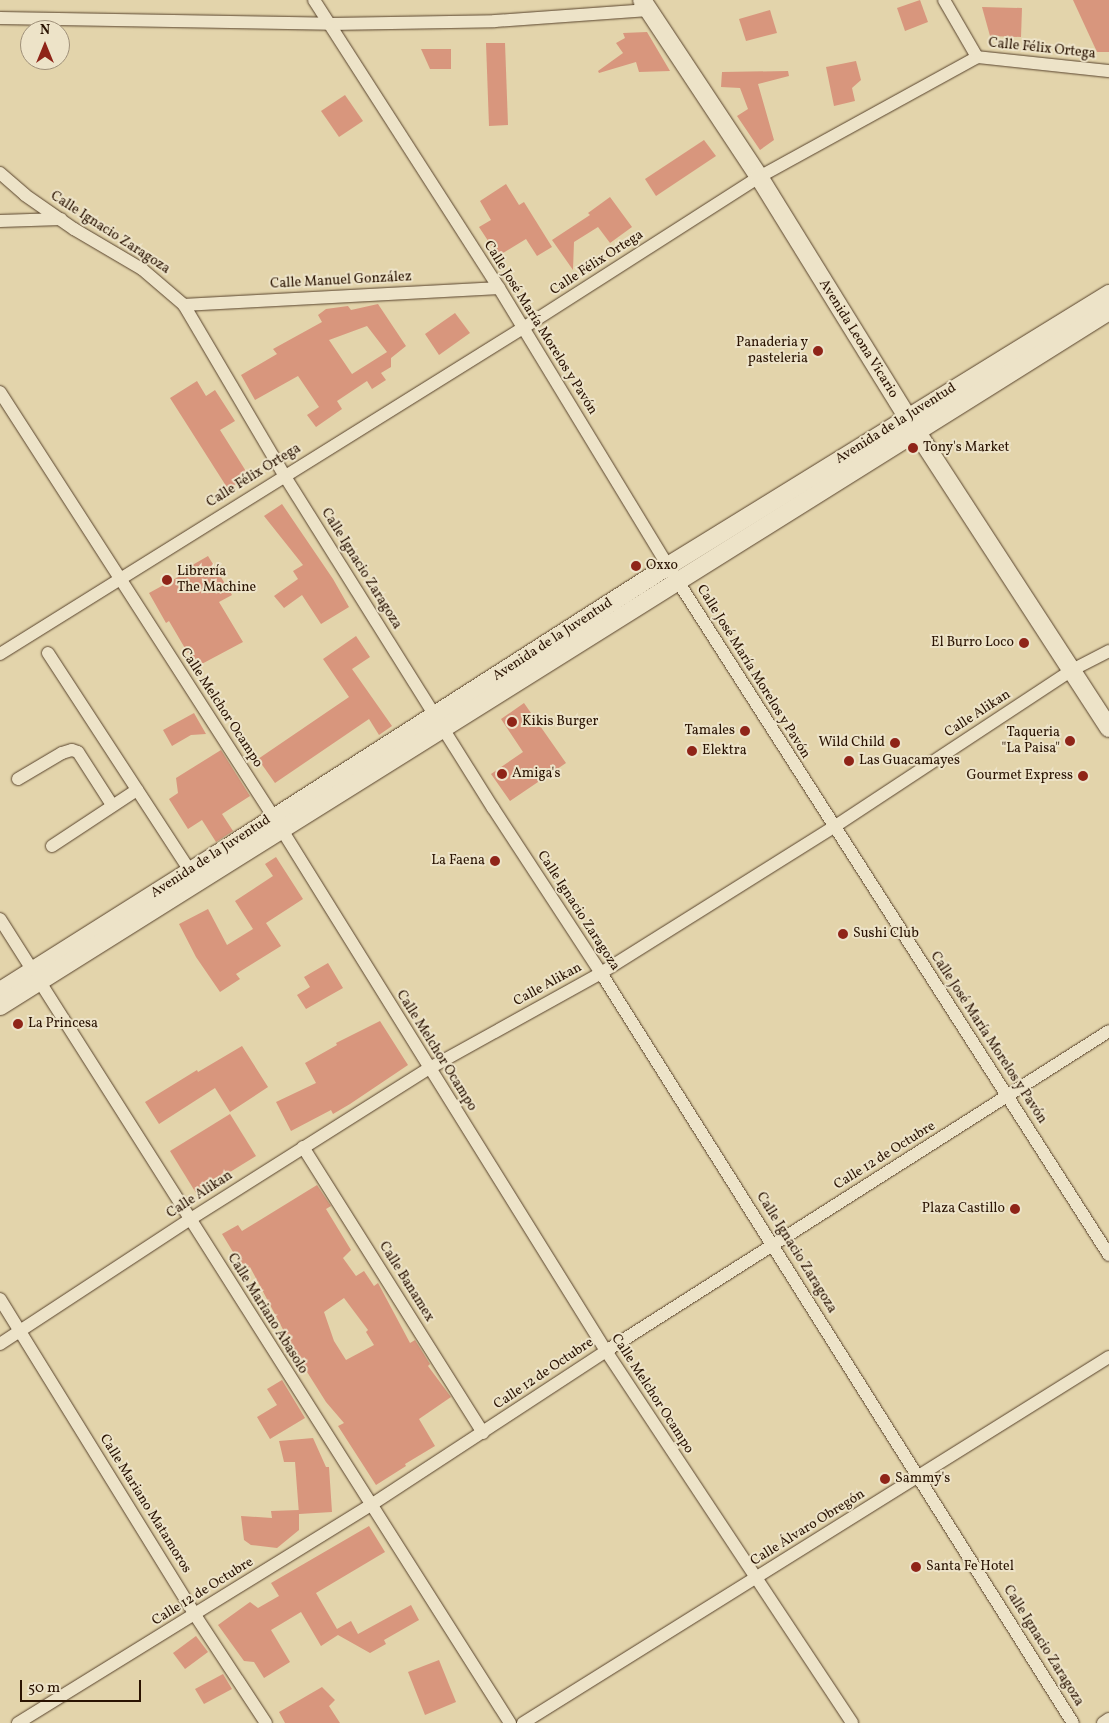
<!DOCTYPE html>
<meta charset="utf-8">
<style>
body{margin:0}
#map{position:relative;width:1109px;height:1723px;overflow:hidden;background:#e3d4ab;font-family:Vollkorn,serif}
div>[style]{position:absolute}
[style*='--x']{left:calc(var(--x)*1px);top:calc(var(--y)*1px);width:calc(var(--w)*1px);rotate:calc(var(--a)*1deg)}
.building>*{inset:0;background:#d8967d}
.roads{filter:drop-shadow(0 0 1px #58432c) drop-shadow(0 0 1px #58432c)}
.street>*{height:12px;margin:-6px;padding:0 6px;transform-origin:6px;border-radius:6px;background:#ede3c8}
.secondary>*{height:18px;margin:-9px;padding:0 9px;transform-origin:9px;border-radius:9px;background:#ede3c8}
.dots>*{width:14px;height:14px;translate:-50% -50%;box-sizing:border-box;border:2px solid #ede3c8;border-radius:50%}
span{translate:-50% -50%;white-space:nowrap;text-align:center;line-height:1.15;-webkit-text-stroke:4px #ede3c8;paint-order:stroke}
.street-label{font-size:14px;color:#2a1302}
.poi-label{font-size:14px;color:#2a1302}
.right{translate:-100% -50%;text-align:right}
.left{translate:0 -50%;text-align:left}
.north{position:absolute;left:20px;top:20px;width:50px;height:50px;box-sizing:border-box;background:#ede3c8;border:1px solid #9f9079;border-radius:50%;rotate:0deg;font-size:14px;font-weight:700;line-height:20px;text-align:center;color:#2a1302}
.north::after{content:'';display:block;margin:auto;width:18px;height:22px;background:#8f2418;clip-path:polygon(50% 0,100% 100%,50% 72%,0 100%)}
.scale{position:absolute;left:20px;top:1680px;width:121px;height:22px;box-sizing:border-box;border:2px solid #2a1302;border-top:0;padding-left:6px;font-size:15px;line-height:18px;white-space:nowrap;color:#2a1302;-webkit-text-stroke:4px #ede3c8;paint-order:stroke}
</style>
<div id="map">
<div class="building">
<div style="clip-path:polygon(920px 0,928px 22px,905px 31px,897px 8px)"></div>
<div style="clip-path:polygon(1073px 0,1109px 0,1109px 52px,1097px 52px)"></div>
<div style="clip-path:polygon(982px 7px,1022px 8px,1021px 37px,990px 36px)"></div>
<div style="clip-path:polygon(770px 10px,777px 33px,746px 41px,739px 19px)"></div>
<div style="clip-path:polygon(647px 32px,670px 71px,639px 72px,636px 62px,599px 73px,598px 71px,623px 53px,616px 43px,625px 38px,623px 33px)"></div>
<div style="clip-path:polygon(486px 43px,505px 43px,508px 125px,489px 126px)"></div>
<div style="clip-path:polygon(421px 49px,451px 49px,451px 69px,430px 69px)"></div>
<div style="clip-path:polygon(856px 61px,861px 80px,852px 88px,855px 101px,834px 106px,826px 67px)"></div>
<div style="clip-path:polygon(788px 71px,789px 76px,758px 84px,774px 140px,760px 150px,737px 116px,748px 109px,740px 88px,721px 87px,722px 72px)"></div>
<div style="clip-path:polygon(345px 95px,363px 121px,339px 137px,321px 111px)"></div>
<div style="clip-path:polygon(704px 140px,716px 156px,656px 196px,645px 179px)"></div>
<div style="clip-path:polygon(506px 184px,519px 205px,524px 202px,552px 247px,537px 256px,526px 239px,498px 256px,479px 227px,491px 220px,480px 201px)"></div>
<div style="clip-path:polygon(610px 197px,632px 227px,610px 243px,598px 227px,574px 242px,573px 270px,552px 240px,590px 215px,588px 213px)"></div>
<div style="clip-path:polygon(evenodd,378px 304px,406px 346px,391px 358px,391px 367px,381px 373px,386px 380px,372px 389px,367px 381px,337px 401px,342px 409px,316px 427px,307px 415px,319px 407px,298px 376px,255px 400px,241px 375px,277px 354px,273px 349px,322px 322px,318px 315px,326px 309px,348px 306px,351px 310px,378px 304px,367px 326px,387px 352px,352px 374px,329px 340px,367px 326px)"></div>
<div style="clip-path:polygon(455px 313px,470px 333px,439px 355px,425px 334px)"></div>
<div style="clip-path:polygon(197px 381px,206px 396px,215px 390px,235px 421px,220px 430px,249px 476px,228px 489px,170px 398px)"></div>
<div style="clip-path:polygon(282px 504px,333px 579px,349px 607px,321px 624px,302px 595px,284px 608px,274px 596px,298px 579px,293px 571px,303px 565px,264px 516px)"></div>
<div style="clip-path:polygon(208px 556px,232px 595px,219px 602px,243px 642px,196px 667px,169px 621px,166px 623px,149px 593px,191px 570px,189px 567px)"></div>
<div style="clip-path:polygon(356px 636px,370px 657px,352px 669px,392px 726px,379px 735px,369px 719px,275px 783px,258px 759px,349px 697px,323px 659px)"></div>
<div style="clip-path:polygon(524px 703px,566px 763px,510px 801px,491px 774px,523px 752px,501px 719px)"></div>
<div style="clip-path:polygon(194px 713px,206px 734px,191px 735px,172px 746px,163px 730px)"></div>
<div style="clip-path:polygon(221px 750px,250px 796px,222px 814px,233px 831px,216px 842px,202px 820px,188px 829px,169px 799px,178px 793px,176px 778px)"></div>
<div style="clip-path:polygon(276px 857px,303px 899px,266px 923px,281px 946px,236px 974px,240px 979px,220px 992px,196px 957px,179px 924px,208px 909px,227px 945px,253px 929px,235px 901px,273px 876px,265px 864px)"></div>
<div style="clip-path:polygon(328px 963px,343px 988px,306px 1009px,297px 995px,310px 987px,304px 977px)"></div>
<div style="clip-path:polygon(380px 1021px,408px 1065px,350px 1104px,333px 1114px,331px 1110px,291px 1131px,276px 1102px,316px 1083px,305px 1063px,337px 1045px,336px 1043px)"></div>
<div style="clip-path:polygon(242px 1046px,268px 1087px,230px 1112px,215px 1088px,159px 1124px,145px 1102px,197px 1070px,198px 1072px)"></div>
<div style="clip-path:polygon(230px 1114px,256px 1156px,196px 1193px,170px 1151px)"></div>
<div style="clip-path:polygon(evenodd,317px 1185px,331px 1206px,326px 1209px,351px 1250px,343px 1258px,356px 1276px,364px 1271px,374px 1286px,378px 1283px,410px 1343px,415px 1340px,430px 1364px,428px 1366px,451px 1397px,419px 1419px,435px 1446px,405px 1464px,406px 1466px,376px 1485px,338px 1426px,344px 1423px,326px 1402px,297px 1356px,250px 1267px,244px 1270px,222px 1234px,238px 1225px,242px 1231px,317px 1185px,344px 1298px,368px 1330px,366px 1332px,374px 1345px,346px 1360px,334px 1341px,324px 1312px,344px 1298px)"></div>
<div style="clip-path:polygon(282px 1380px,305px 1418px,270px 1439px,257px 1417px,277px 1405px,267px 1389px)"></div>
<div style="clip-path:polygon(313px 1438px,326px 1467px,329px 1467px,332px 1512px,299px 1514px,295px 1462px,284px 1462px,279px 1441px)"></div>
<div style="clip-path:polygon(299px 1510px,299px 1530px,277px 1548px,251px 1545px,244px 1540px,241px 1516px,272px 1518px,271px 1511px)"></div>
<div style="clip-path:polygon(369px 1526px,385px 1552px,316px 1593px,337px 1629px,351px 1621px,358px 1634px,411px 1605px,419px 1620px,384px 1640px,386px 1644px,370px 1653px,338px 1635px,321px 1646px,301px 1612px,271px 1630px,290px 1662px,264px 1678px,254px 1662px,244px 1661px,218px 1625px,250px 1602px,258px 1608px,279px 1596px,271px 1583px)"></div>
<div style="clip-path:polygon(196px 1636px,208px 1652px,185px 1669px,173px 1653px)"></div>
<div style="clip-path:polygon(439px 1660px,456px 1702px,425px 1715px,408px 1672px)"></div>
<div style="clip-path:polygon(223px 1674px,232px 1689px,204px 1704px,195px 1689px)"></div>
<div style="clip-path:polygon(322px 1687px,335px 1700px,329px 1706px,340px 1723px,285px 1723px,279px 1712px)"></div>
</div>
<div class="roads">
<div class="street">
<div style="--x:314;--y:0;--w:342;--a:57.3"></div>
<div style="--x:499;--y:288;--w:325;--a:58.7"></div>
<div style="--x:668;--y:566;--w:818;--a:57.38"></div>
<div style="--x:944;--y:0;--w:66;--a:59.9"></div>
<div style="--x:0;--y:18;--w:331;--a:1"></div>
<div style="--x:331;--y:24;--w:164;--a:-1"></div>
<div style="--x:495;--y:21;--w:154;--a:-4.1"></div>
<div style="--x:0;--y:173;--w:33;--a:41"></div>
<div style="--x:25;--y:195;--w:60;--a:34.8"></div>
<div style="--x:74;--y:229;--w:79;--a:30.5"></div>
<div style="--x:142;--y:269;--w:55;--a:40.6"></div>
<div style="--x:184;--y:305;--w:197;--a:59.5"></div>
<div style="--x:284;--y:475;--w:393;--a:57.9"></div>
<div style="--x:493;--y:808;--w:197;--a:56.8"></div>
<div style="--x:601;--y:973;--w:886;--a:57.82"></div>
<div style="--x:0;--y:221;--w:61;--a:-1.9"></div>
<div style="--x:184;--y:305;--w:315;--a:-3.1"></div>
<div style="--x:0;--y:392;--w:521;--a:57.23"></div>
<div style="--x:282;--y:830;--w:614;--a:58.12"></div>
<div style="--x:606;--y:1351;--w:446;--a:56.5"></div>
<div style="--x:48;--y:653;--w:267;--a:56.9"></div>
<div style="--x:0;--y:654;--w:616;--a:-31.94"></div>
<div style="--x:523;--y:328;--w:280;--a:-32.6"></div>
<div style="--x:759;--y:177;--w:249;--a:-28.8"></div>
<div style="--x:977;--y:57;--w:133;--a:6.1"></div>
<div style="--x:18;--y:779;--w:51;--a:-30.6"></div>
<div style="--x:62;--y:753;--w:10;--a:-17"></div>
<div style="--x:72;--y:750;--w:6;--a:18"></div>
<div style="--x:78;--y:752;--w:63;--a:57.3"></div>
<div style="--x:52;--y:846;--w:102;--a:-33.4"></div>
<div style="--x:0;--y:919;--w:952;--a:57.61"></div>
<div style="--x:303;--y:1147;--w:338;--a:57.8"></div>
<div style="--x:0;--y:1299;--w:371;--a:58.3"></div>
<div style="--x:195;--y:1615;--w:129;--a:56.7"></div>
<div style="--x:0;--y:1344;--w:226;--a:-33.3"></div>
<div style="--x:189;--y:1220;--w:283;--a:-32.3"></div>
<div style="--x:428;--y:1069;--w:198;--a:-29"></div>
<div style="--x:601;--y:973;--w:275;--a:-32.1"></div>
<div style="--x:834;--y:827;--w:285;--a:-33.4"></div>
<div style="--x:1072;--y:670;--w:42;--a:-27.2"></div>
<div style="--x:18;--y:1723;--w:415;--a:-31.7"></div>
<div style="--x:371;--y:1505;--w:281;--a:-33.2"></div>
<div style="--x:606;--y:1351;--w:596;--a:-32.46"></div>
<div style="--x:523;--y:1723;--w:691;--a:-31.99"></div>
<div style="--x:1103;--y:1723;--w:7;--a:-34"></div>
</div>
<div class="secondary">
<div style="--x:642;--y:0;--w:212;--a:56.5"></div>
<div style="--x:759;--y:177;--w:282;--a:58.3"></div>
<div style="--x:907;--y:417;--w:371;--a:57"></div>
<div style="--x:0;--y:991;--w:259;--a:-32.2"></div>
<div style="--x:219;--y:853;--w:533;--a:-32.59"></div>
<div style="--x:668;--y:566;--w:518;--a:-31.67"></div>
<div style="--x:0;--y:1006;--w:1309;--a:-32.07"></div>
</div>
</div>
<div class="dots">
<div style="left:818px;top:351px;background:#8f2418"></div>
<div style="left:913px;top:448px;background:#8f2418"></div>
<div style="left:636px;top:566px;background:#8f2418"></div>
<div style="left:167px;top:580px;background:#8f2418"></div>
<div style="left:1024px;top:643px;background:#8f2418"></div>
<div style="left:512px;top:722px;background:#8f2418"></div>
<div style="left:745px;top:731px;background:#8f2418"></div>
<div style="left:1070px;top:741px;background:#8f2418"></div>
<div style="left:895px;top:743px;background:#8f2418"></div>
<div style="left:692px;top:751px;background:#8f2418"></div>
<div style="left:849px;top:761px;background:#8f2418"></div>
<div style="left:502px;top:774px;background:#8f2418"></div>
<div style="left:1083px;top:776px;background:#8f2418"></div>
<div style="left:495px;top:861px;background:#8f2418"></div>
<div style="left:843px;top:934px;background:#8f2418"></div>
<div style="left:18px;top:1024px;background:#8f2418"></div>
<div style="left:1015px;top:1209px;background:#8f2418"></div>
<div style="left:885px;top:1479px;background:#8f2418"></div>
<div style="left:916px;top:1567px;background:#8f2418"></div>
</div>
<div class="street-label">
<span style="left:1042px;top:49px;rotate:6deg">Calle Félix Ortega</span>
<span style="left:110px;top:233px;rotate:33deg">Calle Ignacio Zaragoza</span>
<span style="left:597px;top:263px;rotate:-33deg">Calle Félix Ortega</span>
<span style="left:341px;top:281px;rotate:-3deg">Calle Manuel González</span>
<span style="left:540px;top:328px;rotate:58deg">Calle José María Morelos y Pavón</span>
<span style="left:858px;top:339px;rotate:58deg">Avenida Leona Vicario</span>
<span style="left:896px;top:424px;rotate:-32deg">Avenida de la Juventud</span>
<span style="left:254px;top:476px;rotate:-32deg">Calle Félix Ortega</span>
<span style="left:361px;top:569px;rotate:58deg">Calle Ignacio Zaragoza</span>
<span style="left:553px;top:640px;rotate:-33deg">Avenida de la Juventud</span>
<span style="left:753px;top:672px;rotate:58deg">Calle José María Morelos y Pavón</span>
<span style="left:221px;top:708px;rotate:57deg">Calle Melchor Ocampo</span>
<span style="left:978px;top:714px;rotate:-33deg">Calle Alikan</span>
<span style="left:211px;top:857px;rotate:-33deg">Avenida de la Juventud</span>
<span style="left:578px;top:911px;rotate:57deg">Calle Ignacio Zaragoza</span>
<span style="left:548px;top:985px;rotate:-29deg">Calle Alikan</span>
<span style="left:988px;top:1038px;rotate:57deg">Calle José María Morelos y Pavón</span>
<span style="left:436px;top:1051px;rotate:58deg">Calle Melchor Ocampo</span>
<span style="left:885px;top:1156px;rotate:-32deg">Calle 12 de Octubre</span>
<span style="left:200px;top:1195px;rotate:-33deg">Calle Alikan</span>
<span style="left:796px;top:1253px;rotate:58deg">Calle Ignacio Zaragoza</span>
<span style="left:406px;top:1282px;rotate:58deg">Calle Banamex</span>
<span style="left:267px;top:1314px;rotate:58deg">Calle Mariano Abasolo</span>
<span style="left:544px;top:1374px;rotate:-34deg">Calle 12 de Octubre</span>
<span style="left:652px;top:1394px;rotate:57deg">Calle Melchor Ocampo</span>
<span style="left:145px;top:1504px;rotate:58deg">Calle Mariano Matamoros</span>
<span style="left:808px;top:1528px;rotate:-32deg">Calle Álvaro Obregón</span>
<span style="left:203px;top:1592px;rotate:-32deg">Calle 12 de Octubre</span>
<span style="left:1043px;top:1646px;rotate:58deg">Calle Ignacio Zaragoza</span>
</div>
<div class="poi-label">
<span class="right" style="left:808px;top:351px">Panaderia y<br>pasteleria</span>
<span class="left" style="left:923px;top:448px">Tony's Market</span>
<span class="left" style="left:646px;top:566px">Oxxo</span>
<span class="left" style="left:177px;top:580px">Librería<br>The Machine</span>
<span class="right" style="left:1014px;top:643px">El Burro Loco</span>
<span class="left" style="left:522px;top:722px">Kikis Burger</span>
<span class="right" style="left:735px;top:731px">Tamales</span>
<span class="right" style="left:1060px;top:741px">Taqueria<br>"La Paisa"</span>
<span class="right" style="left:885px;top:743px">Wild Child</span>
<span class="left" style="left:702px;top:751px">Elektra</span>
<span class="left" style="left:859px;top:761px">Las Guacamayes</span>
<span class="left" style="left:512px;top:774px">Amiga's</span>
<span class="right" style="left:1073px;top:776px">Gourmet Express</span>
<span class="right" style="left:485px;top:861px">La Faena</span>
<span class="left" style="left:853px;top:934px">Sushi Club</span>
<span class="left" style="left:28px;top:1024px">La Princesa</span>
<span class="right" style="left:1005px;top:1209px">Plaza Castillo</span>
<span class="left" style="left:895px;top:1479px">Sammy's</span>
<span class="left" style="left:926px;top:1567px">Santa Fe Hotel</span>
</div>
<div class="north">N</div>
<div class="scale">50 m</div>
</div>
